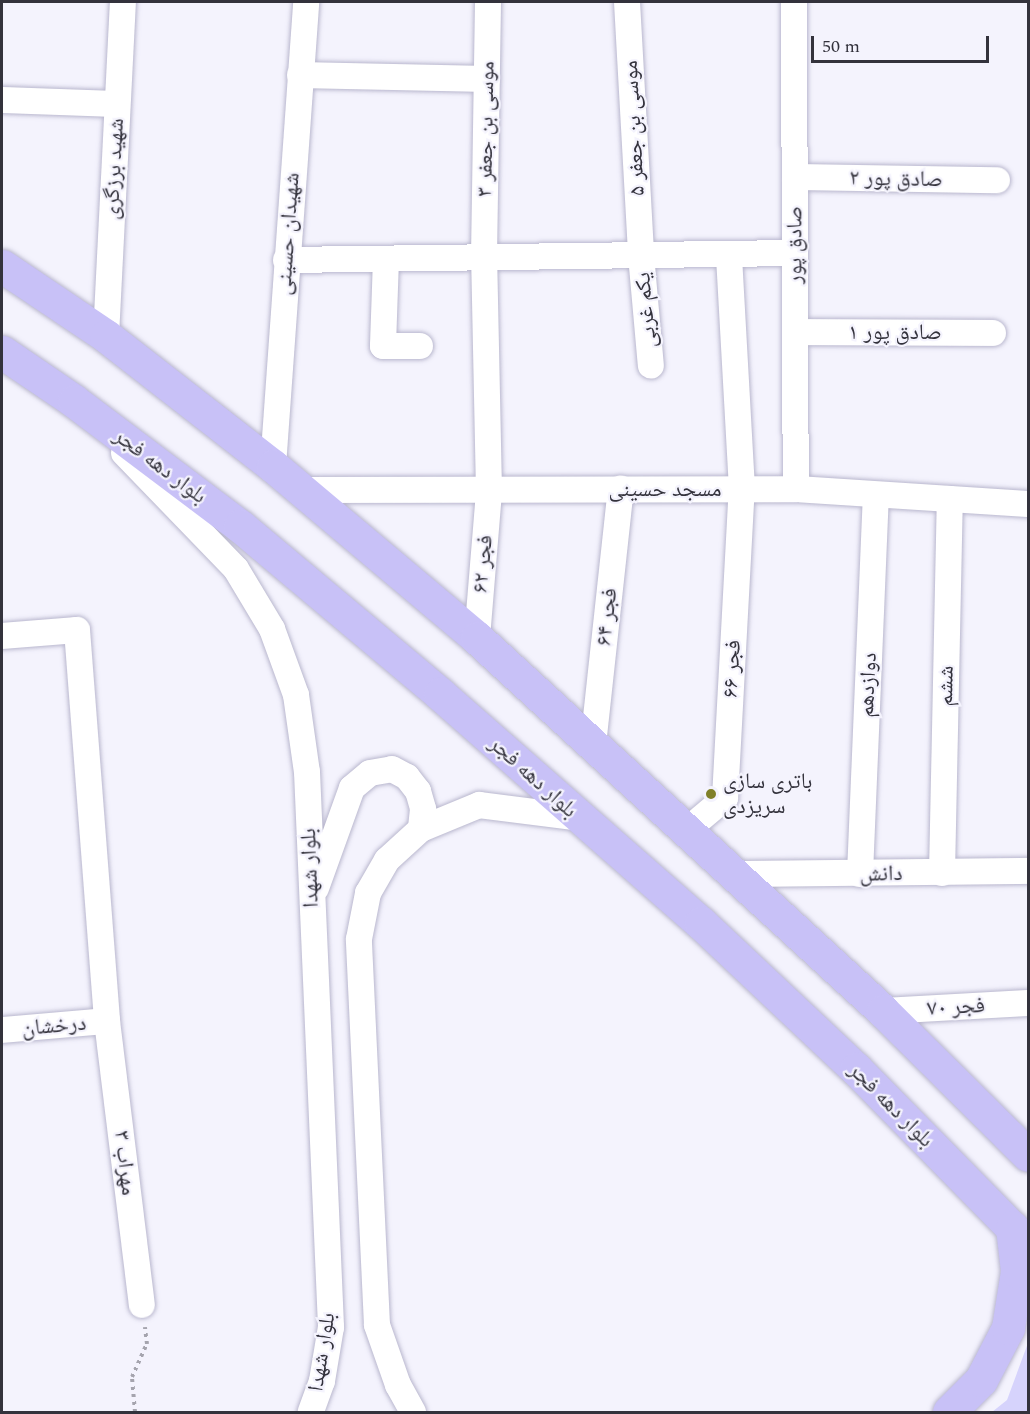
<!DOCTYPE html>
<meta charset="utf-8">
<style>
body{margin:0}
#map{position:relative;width:1030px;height:1414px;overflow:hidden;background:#f4f3fd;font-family:Spectral,"Noto Naskh Arabic",serif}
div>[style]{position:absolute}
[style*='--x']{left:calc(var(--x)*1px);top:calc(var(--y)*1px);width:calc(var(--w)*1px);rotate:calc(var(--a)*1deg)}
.green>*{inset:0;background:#d6d3fc}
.path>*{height:4px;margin-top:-2px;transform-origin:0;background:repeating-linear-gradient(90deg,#a5a4ae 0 3px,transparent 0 7.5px)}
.roads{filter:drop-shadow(0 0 2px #b9b7ce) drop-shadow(0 0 2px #b9b7ce)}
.minor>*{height:26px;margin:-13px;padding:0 13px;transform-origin:13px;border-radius:13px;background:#fff}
.major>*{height:33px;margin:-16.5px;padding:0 16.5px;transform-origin:16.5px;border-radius:16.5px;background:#c8c1f7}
.dots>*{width:16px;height:16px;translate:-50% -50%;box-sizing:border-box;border:3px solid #f4f3fd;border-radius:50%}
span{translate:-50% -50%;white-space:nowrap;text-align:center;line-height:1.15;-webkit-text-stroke:4.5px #f4f3fd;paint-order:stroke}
.street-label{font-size:22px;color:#33323c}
.poi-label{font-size:22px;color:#33323c}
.left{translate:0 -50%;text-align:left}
.frame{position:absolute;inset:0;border:3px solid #33323c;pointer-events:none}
.scale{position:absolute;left:811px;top:36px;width:178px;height:27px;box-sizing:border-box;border:3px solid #33323c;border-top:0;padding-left:8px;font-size:18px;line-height:21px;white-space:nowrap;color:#33323c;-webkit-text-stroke:4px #f4f3fd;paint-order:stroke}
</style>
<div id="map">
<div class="green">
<div style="clip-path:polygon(1028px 1343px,1028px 1412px,992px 1412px,1007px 1400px)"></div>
</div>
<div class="path">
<div style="--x:135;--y:1412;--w:35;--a:-95"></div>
<div style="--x:132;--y:1377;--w:36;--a:-66"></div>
<div style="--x:147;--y:1344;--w:17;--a:-97"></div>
</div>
<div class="roads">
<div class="minor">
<div style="--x:627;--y:2;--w:253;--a:86.8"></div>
<div style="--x:641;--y:255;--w:111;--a:84.9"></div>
<div style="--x:794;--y:2;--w:487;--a:89.8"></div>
<div style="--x:300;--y:75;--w:187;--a:1.2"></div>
<div style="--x:2;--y:100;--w:115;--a:2"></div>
<div style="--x:795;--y:177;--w:202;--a:0.9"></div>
<div style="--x:386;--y:259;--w:87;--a:92"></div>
<div style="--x:383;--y:346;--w:37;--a:0"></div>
<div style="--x:286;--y:260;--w:509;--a:-0.79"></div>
<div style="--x:796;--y:332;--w:197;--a:0.3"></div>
<div style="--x:106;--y:336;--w:334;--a:-87.1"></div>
<div style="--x:124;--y:453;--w:161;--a:46"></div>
<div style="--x:236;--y:569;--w:70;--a:59"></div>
<div style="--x:272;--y:629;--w:70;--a:70"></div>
<div style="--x:296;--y:695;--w:78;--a:81.9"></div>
<div style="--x:307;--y:772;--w:556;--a:87.52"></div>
<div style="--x:331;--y:1327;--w:55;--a:99.5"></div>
<div style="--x:322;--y:1381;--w:33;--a:110"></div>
<div style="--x:273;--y:466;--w:465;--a:-85.9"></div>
<div style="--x:302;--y:490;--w:494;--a:-0.1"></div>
<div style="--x:796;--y:489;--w:232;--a:3.7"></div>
<div style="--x:2;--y:636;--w:75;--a:-4.6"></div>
<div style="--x:77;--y:630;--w:392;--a:85.6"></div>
<div style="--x:107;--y:1021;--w:286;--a:83"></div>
<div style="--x:477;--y:638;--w:147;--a:-85.3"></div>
<div style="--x:489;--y:491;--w:234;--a:-91.2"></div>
<div style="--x:484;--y:257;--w:255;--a:-89.1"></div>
<div style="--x:593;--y:745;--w:258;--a:-83.8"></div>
<div style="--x:686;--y:831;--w:51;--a:-40.2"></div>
<div style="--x:725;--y:798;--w:309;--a:-86.9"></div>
<div style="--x:742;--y:489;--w:235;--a:-93.2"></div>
<div style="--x:942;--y:873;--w:374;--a:-88.8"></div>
<div style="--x:733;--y:874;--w:295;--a:-0.6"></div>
<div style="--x:860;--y:874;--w:379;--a:-87.6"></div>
<div style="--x:316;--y:888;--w:106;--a:-70.2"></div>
<div style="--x:352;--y:788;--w:23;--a:-40"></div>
<div style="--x:370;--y:773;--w:22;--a:-10"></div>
<div style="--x:392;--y:769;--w:17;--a:28"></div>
<div style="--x:407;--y:777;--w:18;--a:52"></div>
<div style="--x:418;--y:791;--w:19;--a:74"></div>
<div style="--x:423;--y:809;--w:20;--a:96"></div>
<div style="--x:883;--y:1011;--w:145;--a:-3.2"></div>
<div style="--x:2;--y:1030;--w:105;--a:-4.9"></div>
<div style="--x:413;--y:1412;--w:31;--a:-119"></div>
<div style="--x:398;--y:1385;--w:64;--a:-109.3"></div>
<div style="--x:377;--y:1325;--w:386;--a:-92.7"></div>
<div style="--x:359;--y:939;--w:47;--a:-78.9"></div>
<div style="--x:368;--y:893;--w:38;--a:-60"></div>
<div style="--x:387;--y:860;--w:46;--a:-42.4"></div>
<div style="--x:421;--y:829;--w:63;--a:-22.5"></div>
<div style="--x:479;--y:805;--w:102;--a:7.3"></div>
</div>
<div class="major">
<div style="--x:2;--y:266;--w:125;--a:33.9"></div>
<div style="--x:106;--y:336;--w:212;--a:37.9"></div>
<div style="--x:273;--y:466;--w:267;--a:40.1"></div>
<div style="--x:477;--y:638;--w:551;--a:42.57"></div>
<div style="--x:883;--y:1011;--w:204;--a:44.8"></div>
<div style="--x:2;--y:352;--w:87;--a:34.2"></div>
<div style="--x:74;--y:401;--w:208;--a:37"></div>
<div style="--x:240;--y:526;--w:261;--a:40"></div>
<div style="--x:440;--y:694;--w:347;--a:41.3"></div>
<div style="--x:701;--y:923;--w:213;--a:43.3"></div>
<div style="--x:856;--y:1069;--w:245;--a:45.5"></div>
<div style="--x:949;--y:1412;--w:45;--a:-45"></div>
<div style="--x:981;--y:1380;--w:59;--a:-62.6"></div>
<div style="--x:1008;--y:1328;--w:58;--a:-81"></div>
<div style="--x:1017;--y:1271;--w:44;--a:-96.5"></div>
</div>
</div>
<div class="dots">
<div style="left:711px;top:794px;background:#808029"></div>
</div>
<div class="street-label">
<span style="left:634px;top:128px;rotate:-93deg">موسی بن جعفر ۵</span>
<span style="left:486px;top:129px;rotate:-89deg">موسی بن جعفر ۳</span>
<span style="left:114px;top:169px;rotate:-87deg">شهید برزگری</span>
<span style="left:896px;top:179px;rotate:1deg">صادق پور ۲</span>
<span style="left:288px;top:234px;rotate:-86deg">شهیدان حسینی</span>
<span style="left:795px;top:245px;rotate:-90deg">صادق پور</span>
<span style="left:646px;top:310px;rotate:-95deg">یکم غربی</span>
<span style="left:895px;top:333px">صادق پور ۱</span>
<span style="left:160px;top:466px;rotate:37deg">بلوار دهه فجر</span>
<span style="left:665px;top:490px">مسجد حسینی</span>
<span style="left:483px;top:564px;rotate:-85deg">فجر ۶۲</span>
<span style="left:607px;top:617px;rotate:-84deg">فجر ۶۴</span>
<span style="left:732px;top:669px;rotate:-87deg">فجر ۶۶</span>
<span style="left:868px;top:685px;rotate:-87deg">دوازدهم</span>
<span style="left:946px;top:686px;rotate:-89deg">ششم</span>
<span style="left:533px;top:777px;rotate:42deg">بلوار دهه فجر</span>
<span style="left:310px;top:868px;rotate:-92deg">بلوار شهدا</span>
<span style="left:881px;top:874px;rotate:-1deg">دانش</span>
<span style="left:956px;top:1007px;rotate:-3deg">فجر ۷۰</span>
<span style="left:54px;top:1026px;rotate:-5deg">درخشان</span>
<span style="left:891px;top:1105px;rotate:45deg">بلوار دهه فجر</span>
<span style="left:125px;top:1163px;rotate:83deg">مهراب ۳</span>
<span style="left:322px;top:1352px;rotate:-81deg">بلوار شهدا</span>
</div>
<div class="poi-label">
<span class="left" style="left:723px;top:794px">باتری سازی<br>سریزدی</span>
</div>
<div class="frame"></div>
<div class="scale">50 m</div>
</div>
